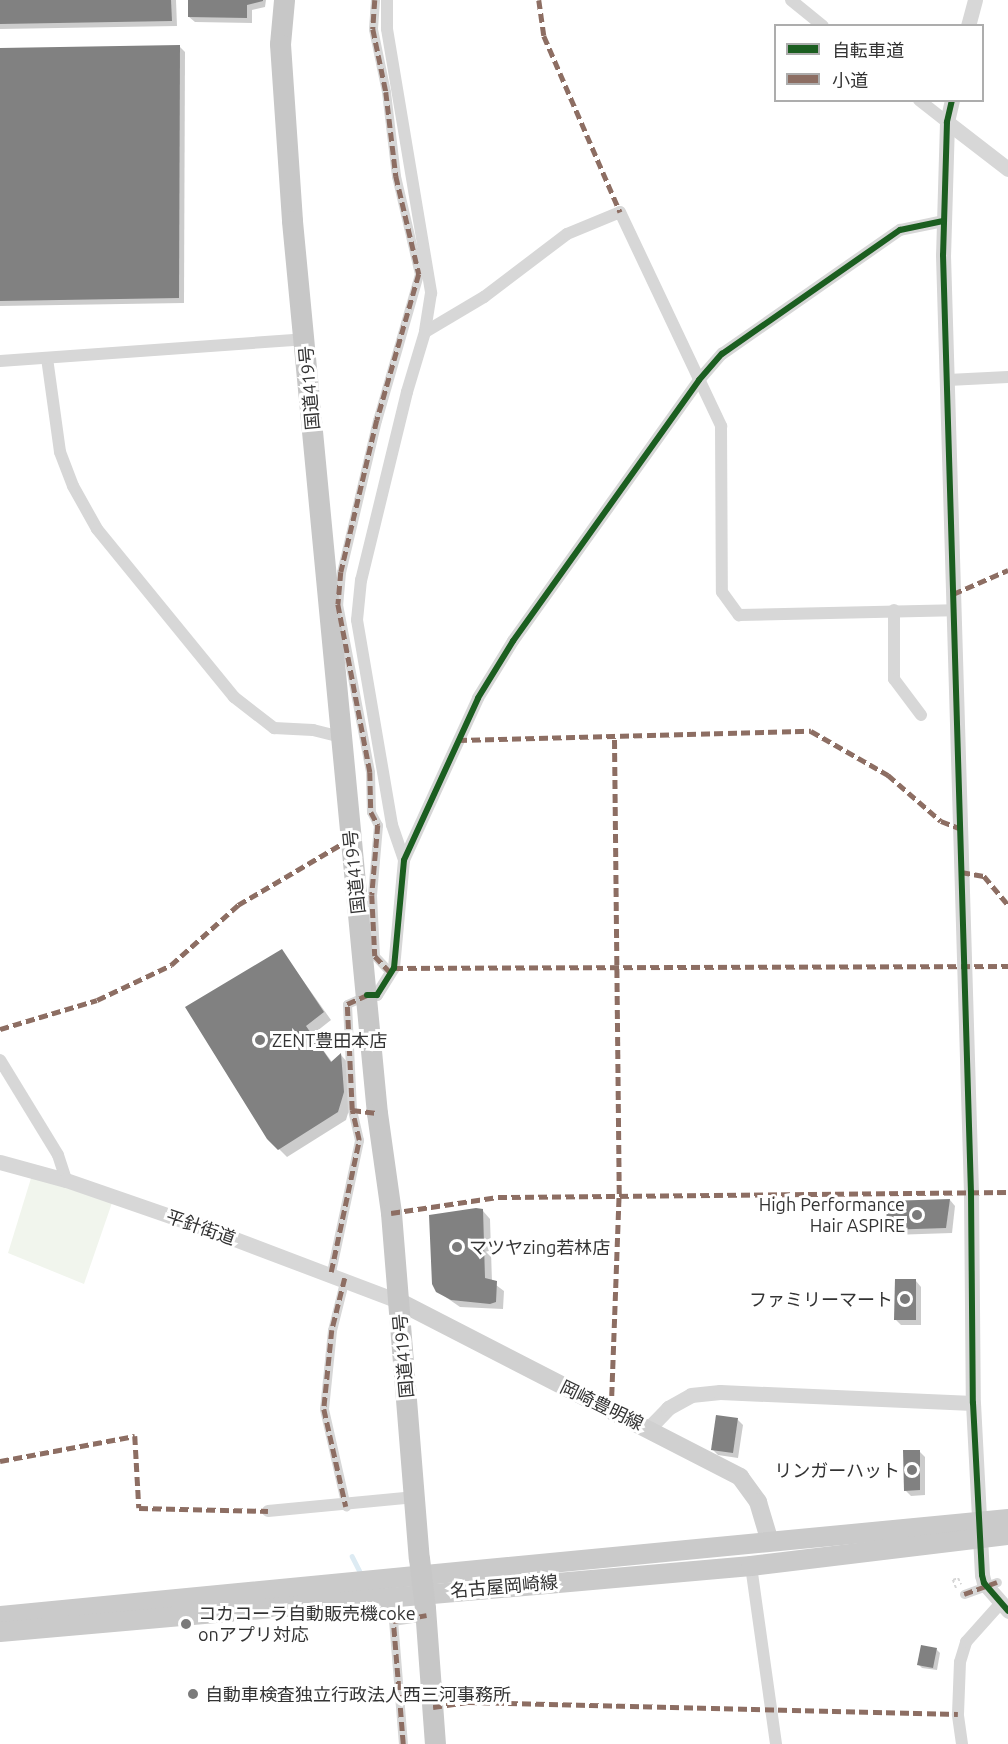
<!DOCTYPE html>
<meta charset="utf-8">
<style>
body{margin:0}
#map{position:relative;width:1008px;height:1744px;overflow:hidden;background:#fff;font-family:Ubuntu,"Noto Sans JP",sans-serif}
div>[style]{position:absolute}
[style*='--x']{left:calc(var(--x)*1px);top:calc(var(--y)*1px);width:calc(var(--w)*1px);rotate:calc(var(--a)*1deg)}
.green>*{inset:0;background:#f1f5ed}
.shadow>*{inset:0;background:#0003}
.stream>*{height:4.5px;margin:-2.25px;padding:0 2.25px;transform-origin:2.25px;border-radius:2.25px;background:#ddebf3}
.building>*{inset:0;background:#818181}
.path>*{height:2px;margin-top:-1px;transform-origin:0;background:repeating-linear-gradient(90deg,#d6d6d6 0 3px,transparent 0 6px)}
.pedestrian>*{height:9px;margin:-4.5px;padding:0 4.5px;transform-origin:4.5px;border-radius:4.5px;background:#d7d7d7}
.minor>*{height:12px;margin:-6px;padding:0 6px;transform-origin:6px;border-radius:6px;background:#d7d7d7}
.tertiary>*{height:15px;margin:-7.5px;padding:0 7.5px;transform-origin:7.5px;border-radius:7.5px;background:#d7d7d7}
.secondary>*{height:18px;margin:-9px;padding:0 9px;transform-origin:9px;border-radius:9px;background:#d0d0d0}
.primary>*{height:20px;margin:-10px;padding:0 10px;transform-origin:10px;border-radius:10px;background:#cacaca}
.trunk>*{height:21px;margin:-10.5px;padding:0 10.5px;transform-origin:10.5px;border-radius:10.5px;background:#c7c7c7}
.pedestrian-bridge>*{height:9px;margin:-4.5px;padding:0 4.5px;transform-origin:4.5px;border-radius:4.5px;background:#d7d7d7}
.trunk-bridge>*{height:21px;margin:-10.5px;padding:0 10.5px;transform-origin:10.5px;border-radius:10.5px;background:#c7c7c7}
.quiet>*{height:4.5px;margin-top:-2.25px;transform-origin:0;background:repeating-linear-gradient(90deg,#8d6e63 0 9px,transparent 0 13.5px)}
.cycleway>*{height:6px;margin:-3px;padding:0 3px;transform-origin:3px;border-radius:3px;background:#1b5e20}
.dots>*{width:16px;height:16px;translate:-50% -50%;box-sizing:border-box;border:3px solid #fff;border-radius:50%}
span{translate:-50% -50%;white-space:nowrap;text-align:center;line-height:1.15;-webkit-text-stroke:6px #fff;paint-order:stroke}
.street-label{font-size:18px;color:#333}
.poi-label{font-size:18px;color:#333}
.left{translate:0 -50%;text-align:left}
.right{translate:-100% -50%;text-align:right}
.legend{position:absolute;left:774px;top:24px;width:210px;height:78px;box-sizing:border-box;background:#fff;border:2px solid #adadad;margin:0;padding:8px 10px;list-style:none;font-size:18px;color:#333}
.legend li{display:flex;align-items:center;gap:12px;height:30px}
.legend b{width:30px;border:2px solid #adadad}
</style>
<div id="map">
<div class="green">
<div style="clip-path:polygon(32px 1175px,113px 1200px,84px 1284px,8px 1253px)"></div>
</div>
<div class="shadow">
<div style="clip-path:polygon(0 0,176px 0,177px 26px,0 29px)"></div>
<div style="clip-path:polygon(189px 0,266px 0,265px 7px,252px 10px,252px 23px,195px 22px,189px 17px)"></div>
<div style="clip-path:polygon(179px 46px,185px 52px,184px 303px,0 306px,0 50px)"></div>
<div style="clip-path:polygon(282px 951px,331px 1020px,312px 1035px,332px 1062px,341px 1055px,348px 1063px,352px 1100px,346px 1120px,287px 1157px,268px 1138px)"></div>
<div style="clip-path:polygon(950px 1200px,955px 1206px,952px 1233px,892px 1235px,886px 1229px)"></div>
<div style="clip-path:polygon(483px 1211px,490px 1219px,492px 1282px,504px 1291px,503px 1309px,460px 1307px,437px 1291px)"></div>
<div style="clip-path:polygon(916px 1281px,921px 1287px,921px 1325px,901px 1325px,895px 1319px)"></div>
<div style="clip-path:polygon(737px 1419px,743px 1425px,738px 1458px,718px 1455px,712px 1449px)"></div>
<div style="clip-path:polygon(919px 1451px,925px 1457px,925px 1495px,911px 1496px,905px 1490px)"></div>
<div style="clip-path:polygon(936px 1649px,940px 1653px,937px 1670px,922px 1668px,918px 1664px)"></div>
</div>
<div class="stream">
<div style="--x:352;--y:1556;--w:22;--a:63"></div>
</div>
<div class="building">
<div style="clip-path:polygon(0 0,171px 0,172px 21px,0 24px)"></div>
<div style="clip-path:polygon(188px 0,263px 0,263px 1px,247px 5px,247px 18px,188px 17px)"></div>
<div style="clip-path:polygon(180px 45px,179px 298px,0 301px,0 48px)"></div>
<div style="clip-path:polygon(282px 949px,324px 1012px,306px 1026px,331px 1062px,341px 1053px,344px 1092px,338px 1112px,278px 1150px,267px 1139px,185px 1007px)"></div>
<div style="clip-path:polygon(950px 1199px,946px 1228px,885px 1230px,888px 1201px)"></div>
<div style="clip-path:polygon(476px 1208px,483px 1209px,485px 1278px,497px 1281px,496px 1302px,490px 1304px,451px 1300px,436px 1292px,432px 1284px,429px 1215px)"></div>
<div style="clip-path:polygon(895px 1279px,916px 1279px,916px 1320px,894px 1320px)"></div>
<div style="clip-path:polygon(716px 1415px,738px 1418px,733px 1453px,711px 1450px)"></div>
<div style="clip-path:polygon(903px 1450px,920px 1450px,920px 1490px,904px 1491px)"></div>
<div style="clip-path:polygon(921px 1645px,937px 1648px,933px 1668px,917px 1665px)"></div>
</div>
<div class="path">
<div style="--x:956;--y:1588;--w:9;--a:-111"></div>
<div style="--x:953;--y:1580;--w:5;--a:-22"></div>
<div style="--x:958;--y:1578;--w:7;--a:63"></div>
</div>
<div class="pedestrian">
<div style="--x:375;--y:0;--w:29;--a:94"></div>
<div style="--x:373;--y:29;--w:64;--a:78.3"></div>
<div style="--x:386;--y:92;--w:85;--a:83.2"></div>
<div style="--x:396;--y:176;--w:101;--a:76.8"></div>
<div style="--x:419;--y:274;--w:152;--a:106"></div>
<div style="--x:377;--y:420;--w:156;--a:103.3"></div>
<div style="--x:341;--y:572;--w:32;--a:95"></div>
<div style="--x:338;--y:604;--w:171;--a:79.2"></div>
<div style="--x:370;--y:772;--w:40;--a:88.6"></div>
<div style="--x:371;--y:812;--w:15;--a:62"></div>
<div style="--x:378;--y:825;--w:70;--a:94.9"></div>
<div style="--x:372;--y:895;--w:61;--a:87.2"></div>
<div style="--x:375;--y:956;--w:22;--a:47"></div>
<div style="--x:331;--y:1272;--w:135;--a:-78"></div>
<div style="--x:359;--y:1140;--w:31;--a:-103"></div>
<div style="--x:352;--y:1110;--w:106;--a:-92.7"></div>
<div style="--x:347;--y:1004;--w:20;--a:-24"></div>
<div style="--x:345;--y:1278;--w:54;--a:104"></div>
<div style="--x:332;--y:1330;--w:79;--a:95.8"></div>
<div style="--x:324;--y:1409;--w:100;--a:77.3"></div>
<div style="--x:403;--y:1744;--w:123;--a:-94.6"></div>
<div style="--x:393;--y:1621;--w:32;--a:-9"></div>
</div>
<div class="minor">
<div style="--x:387;--y:0;--w:29;--a:90"></div>
<div style="--x:387;--y:29;--w:268;--a:80.5"></div>
<div style="--x:431;--y:293;--w:39;--a:99"></div>
<div style="--x:425;--y:332;--w:63;--a:106.7"></div>
<div style="--x:407;--y:392;--w:194;--a:103.7"></div>
<div style="--x:361;--y:580;--w:40;--a:95.7"></div>
<div style="--x:357;--y:620;--w:208;--a:80.3"></div>
<div style="--x:392;--y:825;--w:37;--a:71"></div>
<div style="--x:791;--y:0;--w:41;--a:39.1"></div>
<div style="--x:919;--y:100;--w:36;--a:38"></div>
<div style="--x:425;--y:332;--w:69;--a:-30.7"></div>
<div style="--x:484;--y:297;--w:104;--a:-37.2"></div>
<div style="--x:567;--y:234;--w:57;--a:-22.5"></div>
<div style="--x:620;--y:212;--w:237;--a:64.7"></div>
<div style="--x:721;--y:426;--w:166;--a:89.7"></div>
<div style="--x:722;--y:592;--w:29;--a:54"></div>
<div style="--x:739;--y:615;--w:214;--a:-1.3"></div>
<div style="--x:47;--y:358;--w:95;--a:82.1"></div>
<div style="--x:60;--y:452;--w:36;--a:69"></div>
<div style="--x:73;--y:486;--w:49;--a:60.8"></div>
<div style="--x:97;--y:529;--w:217;--a:50.8"></div>
<div style="--x:234;--y:697;--w:51;--a:37.8"></div>
<div style="--x:274;--y:728;--w:39;--a:3"></div>
<div style="--x:313;--y:730;--w:29;--a:14"></div>
<div style="--x:0;--y:361;--w:305;--a:-4.1"></div>
<div style="--x:948;--y:380;--w:60;--a:-2.9"></div>
<div style="--x:894;--y:610;--w:69;--a:90"></div>
<div style="--x:894;--y:679;--w:45;--a:53.1"></div>
<div style="--x:367;--y:995;--w:10;--a:0"></div>
<div style="--x:377;--y:995;--w:32;--a:-58"></div>
<div style="--x:394;--y:968;--w:108;--a:-84.7"></div>
<div style="--x:404;--y:860;--w:178;--a:-65.4"></div>
<div style="--x:478;--y:698;--w:67;--a:-58.4"></div>
<div style="--x:513;--y:641;--w:320;--a:-54.5"></div>
<div style="--x:699;--y:380;--w:35;--a:-49"></div>
<div style="--x:722;--y:354;--w:217;--a:-34.9"></div>
<div style="--x:900;--y:230;--w:44;--a:-11.8"></div>
<div style="--x:0;--y:1060;--w:111;--a:58.6"></div>
<div style="--x:58;--y:1155;--w:26;--a:72"></div>
<div style="--x:268;--y:1511;--w:148;--a:-5.4"></div>
<div style="--x:751;--y:1566;--w:180;--a:82"></div>
<div style="--x:962;--y:1744;--w:30;--a:-98"></div>
<div style="--x:958;--y:1714;--w:52;--a:-87.8"></div>
<div style="--x:960;--y:1662;--w:21;--a:-73"></div>
<div style="--x:966;--y:1642;--w:51;--a:-48.2"></div>
</div>
<div class="tertiary">
<div style="--x:968;--y:26;--w:27;--a:-75"></div>
<div style="--x:952;--y:100;--w:23;--a:103"></div>
<div style="--x:947;--y:122;--w:133;--a:91.7"></div>
<div style="--x:943;--y:255;--w:937;--a:88.29"></div>
<div style="--x:971;--y:1192;--w:211;--a:89.5"></div>
<div style="--x:973;--y:1403;--w:172;--a:87"></div>
<div style="--x:982;--y:1575;--w:8;--a:76"></div>
<div style="--x:984;--y:1583;--w:37;--a:49"></div>
<div style="--x:947;--y:122;--w:77;--a:37.6"></div>
<div style="--x:0;--y:1162;--w:68;--a:15.3"></div>
<div style="--x:66;--y:1180;--w:162;--a:19.1"></div>
<div style="--x:219;--y:1233;--w:191;--a:20.8"></div>
<div style="--x:649;--y:1428;--w:28;--a:-46"></div>
<div style="--x:668;--y:1408;--w:26;--a:-29"></div>
<div style="--x:691;--y:1395;--w:29;--a:-6"></div>
<div style="--x:720;--y:1392;--w:253;--a:2.5"></div>
</div>
<div class="secondary">
<div style="--x:398;--y:1301;--w:385;--a:27.2"></div>
<div style="--x:740;--y:1477;--w:31;--a:54"></div>
<div style="--x:758;--y:1502;--w:42;--a:73.3"></div>
</div>
<div class="primary">
<div style="--x:0;--y:1616;--w:1013;--a:-5.5"></div>
<div style="--x:0;--y:1632;--w:754;--a:-5.02"></div>
<div style="--x:751;--y:1566;--w:259;--a:-6.9"></div>
</div>
<div class="trunk">
<div style="--x:284;--y:0;--w:44;--a:95.2"></div>
<div style="--x:280;--y:44;--w:177;--a:86.1"></div>
<div style="--x:292;--y:221;--w:896;--a:84.56"></div>
<div style="--x:377;--y:1113;--w:101;--a:82"></div>
<div style="--x:391;--y:1213;--w:346;--a:85.4"></div>
<div style="--x:425;--y:1608;--w:136;--a:85.8"></div>
</div>
<div class="pedestrian-bridge">
<div style="--x:964;--y:1594;--w:35;--a:-20"></div>
</div>
<div class="trunk-bridge">
<div style="--x:419;--y:1558;--w:50;--a:83.2"></div>
</div>
<div class="quiet">
<div style="--x:375;--y:0;--w:29;--a:94"></div>
<div style="--x:373;--y:29;--w:64;--a:78.3"></div>
<div style="--x:386;--y:92;--w:85;--a:83.2"></div>
<div style="--x:396;--y:176;--w:101;--a:76.8"></div>
<div style="--x:419;--y:274;--w:152;--a:106"></div>
<div style="--x:377;--y:420;--w:156;--a:103.3"></div>
<div style="--x:341;--y:572;--w:32;--a:95"></div>
<div style="--x:338;--y:604;--w:171;--a:79.2"></div>
<div style="--x:370;--y:772;--w:40;--a:88.6"></div>
<div style="--x:371;--y:812;--w:15;--a:62"></div>
<div style="--x:378;--y:825;--w:70;--a:94.9"></div>
<div style="--x:372;--y:895;--w:61;--a:87.2"></div>
<div style="--x:375;--y:956;--w:22;--a:47"></div>
<div style="--x:539;--y:0;--w:36;--a:82"></div>
<div style="--x:544;--y:36;--w:192;--a:66.6"></div>
<div style="--x:953;--y:594;--w:60;--a:-23.6"></div>
<div style="--x:458;--y:740;--w:353;--a:-1.5"></div>
<div style="--x:811;--y:731;--w:89;--a:29.7"></div>
<div style="--x:888;--y:775;--w:70;--a:41"></div>
<div style="--x:941;--y:821;--w:19;--a:21"></div>
<div style="--x:961;--y:872;--w:23;--a:10"></div>
<div style="--x:984;--y:876;--w:38;--a:50"></div>
<div style="--x:394;--y:968;--w:614;--a:-0.19"></div>
<div style="--x:0;--y:1029;--w:101;--a:-16.6"></div>
<div style="--x:97;--y:1000;--w:82;--a:-25.3"></div>
<div style="--x:171;--y:965;--w:90;--a:-41.8"></div>
<div style="--x:238;--y:905;--w:130;--a:-30.5"></div>
<div style="--x:352;--y:1110;--w:25;--a:7"></div>
<div style="--x:391;--y:1213;--w:108;--a:-8.5"></div>
<div style="--x:498;--y:1197;--w:510;--a:-0.56"></div>
<div style="--x:331;--y:1272;--w:135;--a:-78"></div>
<div style="--x:359;--y:1140;--w:31;--a:-103"></div>
<div style="--x:352;--y:1110;--w:106;--a:-92.7"></div>
<div style="--x:347;--y:1004;--w:22;--a:-24"></div>
<div style="--x:345;--y:1278;--w:54;--a:104"></div>
<div style="--x:332;--y:1330;--w:79;--a:95.8"></div>
<div style="--x:324;--y:1409;--w:100;--a:77.3"></div>
<div style="--x:611;--y:1409;--w:215;--a:-87.9"></div>
<div style="--x:619;--y:1194;--w:455;--a:-90.6"></div>
<div style="--x:0;--y:1461;--w:137;--a:-10.5"></div>
<div style="--x:135;--y:1436;--w:72;--a:86.8"></div>
<div style="--x:139;--y:1508;--w:129;--a:1.3"></div>
<div style="--x:964;--y:1594;--w:35;--a:-20"></div>
<div style="--x:433;--y:1707;--w:35;--a:-8"></div>
<div style="--x:468;--y:1702;--w:490;--a:1.4"></div>
<div style="--x:403;--y:1744;--w:123;--a:-94.6"></div>
<div style="--x:393;--y:1621;--w:34;--a:-10"></div>
</div>
<div class="cycleway">
<div style="--x:952;--y:100;--w:23;--a:103"></div>
<div style="--x:947;--y:122;--w:133;--a:91.7"></div>
<div style="--x:943;--y:255;--w:937;--a:88.29"></div>
<div style="--x:971;--y:1192;--w:211;--a:89.5"></div>
<div style="--x:973;--y:1403;--w:172;--a:87"></div>
<div style="--x:982;--y:1575;--w:8;--a:76"></div>
<div style="--x:984;--y:1583;--w:37;--a:49"></div>
<div style="--x:367;--y:995;--w:10;--a:0"></div>
<div style="--x:377;--y:995;--w:32;--a:-58"></div>
<div style="--x:394;--y:968;--w:108;--a:-84.7"></div>
<div style="--x:404;--y:860;--w:178;--a:-65.4"></div>
<div style="--x:478;--y:698;--w:67;--a:-58.4"></div>
<div style="--x:513;--y:641;--w:320;--a:-54.5"></div>
<div style="--x:699;--y:380;--w:35;--a:-49"></div>
<div style="--x:722;--y:354;--w:217;--a:-34.9"></div>
<div style="--x:900;--y:230;--w:44;--a:-11.8"></div>
</div>
<div class="dots">
<div style="left:260px;top:1040px;background:#7a7a7a"></div>
<div style="left:917px;top:1215px;background:#7a7a7a"></div>
<div style="left:457px;top:1247px;background:#7a7a7a"></div>
<div style="left:905px;top:1299px;background:#7a7a7a"></div>
<div style="left:912px;top:1470px;background:#7a7a7a"></div>
<div style="left:186px;top:1624px;background:#7a7a7a"></div>
<div style="left:193px;top:1694px;background:#7a7a7a"></div>
</div>
<div class="street-label">
<span style="left:309px;top:388px;rotate:-95deg">国道419号</span>
<span style="left:354px;top:872px;rotate:-96deg">国道419号</span>
<span style="left:201px;top:1227px;rotate:19deg">平針街道</span>
<span style="left:403px;top:1356px;rotate:-95deg">国道419号</span>
<span style="left:602px;top:1405px;rotate:26deg">岡崎豊明線</span>
<span style="left:504px;top:1586px;rotate:-5deg">名古屋岡崎線</span>
</div>
<div class="poi-label">
<span class="left" style="left:272px;top:1040px">ZENT豊田本店</span>
<span class="right" style="left:905px;top:1215px">High Performance<br>Hair ASPIRE</span>
<span class="left" style="left:469px;top:1247px">マツヤzing若林店</span>
<span class="right" style="left:893px;top:1299px">ファミリーマート</span>
<span class="right" style="left:900px;top:1470px">リンガーハット</span>
<span class="left" style="left:198px;top:1624px">コカコーラ自動販売機coke<br>onアプリ対応</span>
<span class="left" style="left:205px;top:1694px">自動車検査独立行政法人西三河事務所</span>
</div>
<ul class="legend">
<li><b style="height:8px;background:#1b5e20"></b>自転車道</li>
<li><b style="height:8px;background:#8d6e63"></b>小道</li>
</ul>
</div>
